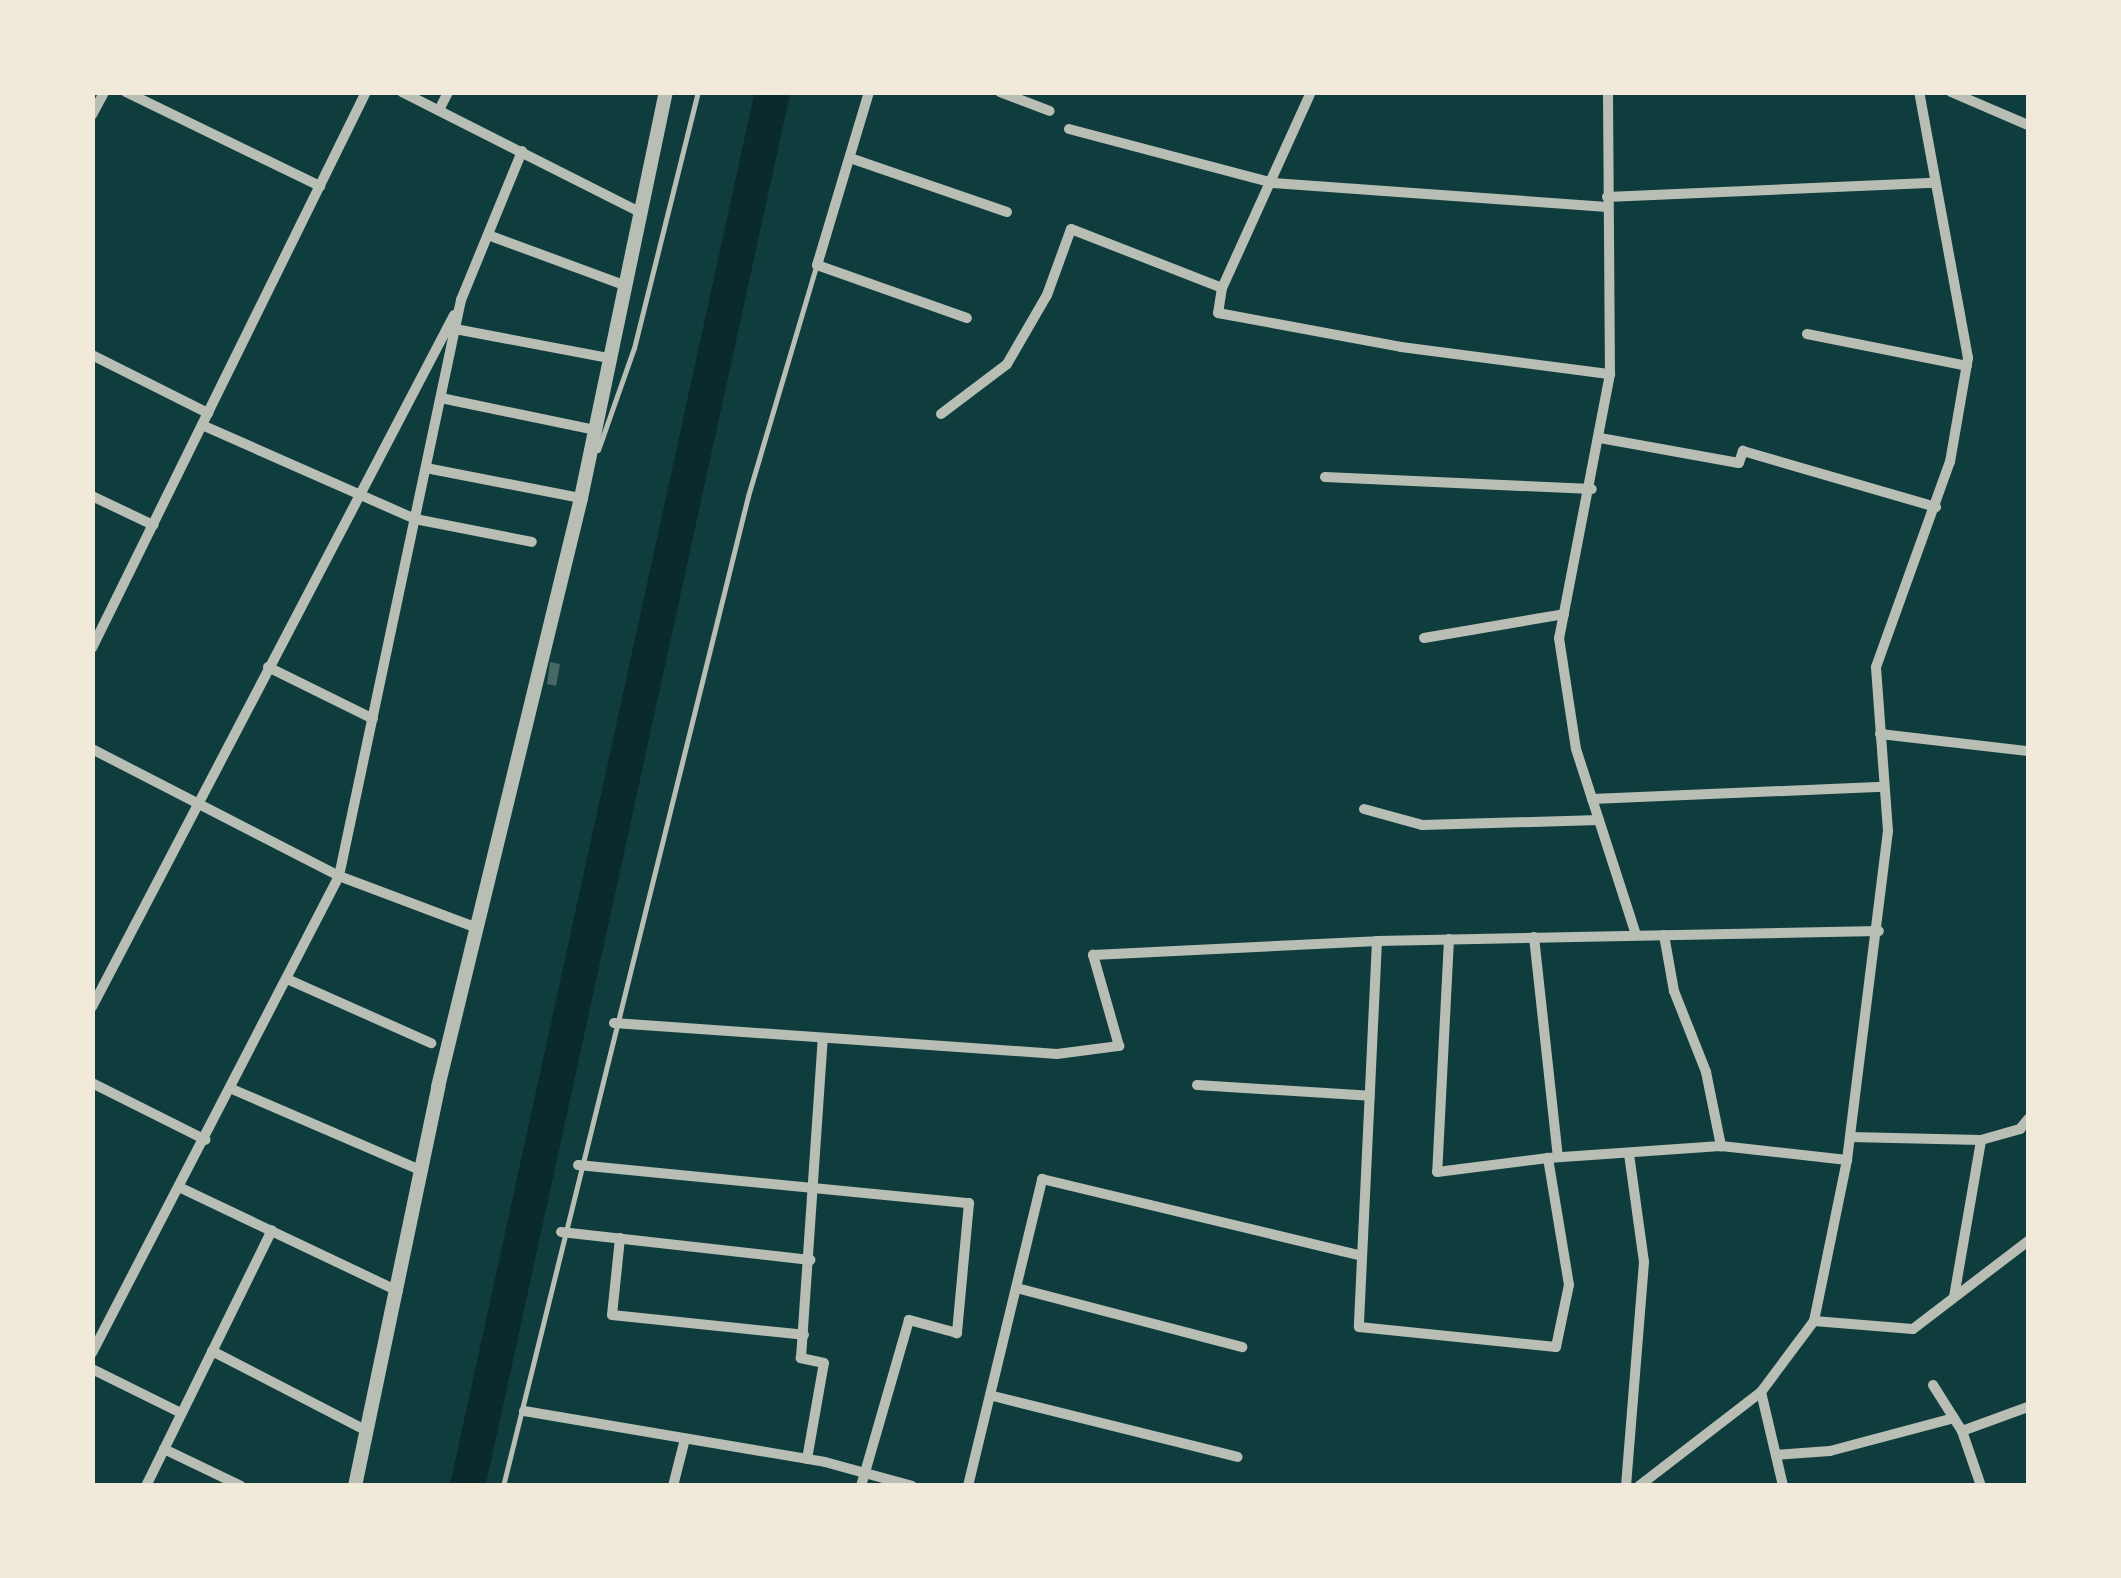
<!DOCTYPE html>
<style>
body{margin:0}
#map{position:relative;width:2121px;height:1578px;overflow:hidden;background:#0f3d3e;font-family:"Roboto Serif",serif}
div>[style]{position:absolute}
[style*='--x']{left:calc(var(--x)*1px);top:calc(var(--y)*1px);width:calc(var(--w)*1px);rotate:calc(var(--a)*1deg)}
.river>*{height:35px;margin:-17.5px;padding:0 17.5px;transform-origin:17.5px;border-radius:17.5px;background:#0a2a2b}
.building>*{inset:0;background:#486865}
.service>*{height:5px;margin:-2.5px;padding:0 2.5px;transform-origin:2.5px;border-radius:2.5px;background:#b8beb3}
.minor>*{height:10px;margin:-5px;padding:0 5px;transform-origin:5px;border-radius:5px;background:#b8beb3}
.tertiary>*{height:14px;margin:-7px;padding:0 7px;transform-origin:7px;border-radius:7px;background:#b8beb3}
span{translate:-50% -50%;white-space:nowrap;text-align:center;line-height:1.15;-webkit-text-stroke:10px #f1e9da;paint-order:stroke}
.frame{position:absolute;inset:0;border:95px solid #f1e9da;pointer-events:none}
</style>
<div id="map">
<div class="river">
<div style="--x:467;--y:1486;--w:1427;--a:-77.66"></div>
</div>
<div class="building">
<div style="clip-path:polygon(550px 662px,560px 664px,556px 686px,547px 684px)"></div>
</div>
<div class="service">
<div style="--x:598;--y:450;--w:108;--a:-70.6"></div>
<div style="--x:634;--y:348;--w:264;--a:-76"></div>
<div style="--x:503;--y:1486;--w:1020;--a:-76.1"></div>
<div style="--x:748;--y:496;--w:239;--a:-73.5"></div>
</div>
<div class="minor">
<div style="--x:126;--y:92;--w:216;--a:25.9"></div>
<div style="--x:402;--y:92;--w:267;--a:26.8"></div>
<div style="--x:869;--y:92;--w:181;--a:106.7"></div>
<div style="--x:817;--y:265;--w:159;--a:19.5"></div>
<div style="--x:1000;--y:92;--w:53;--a:20.8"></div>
<div style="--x:1311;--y:92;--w:215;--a:114.4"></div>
<div style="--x:1222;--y:288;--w:25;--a:99"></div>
<div style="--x:1218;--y:313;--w:186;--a:10.5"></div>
<div style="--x:1401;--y:347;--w:211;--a:7.4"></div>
<div style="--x:1608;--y:92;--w:282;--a:89.6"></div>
<div style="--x:1610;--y:374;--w:269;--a:100.9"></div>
<div style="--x:1559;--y:638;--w:112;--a:81.3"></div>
<div style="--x:1576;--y:749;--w:195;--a:72.1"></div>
<div style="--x:1951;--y:92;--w:84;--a:23.2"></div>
<div style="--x:439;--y:110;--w:20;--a:-63"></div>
<div style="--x:92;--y:115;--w:26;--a:-62"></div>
<div style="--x:1069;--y:129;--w:211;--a:14.8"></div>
<div style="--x:1273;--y:183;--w:335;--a:4.1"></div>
<div style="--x:850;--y:158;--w:166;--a:19"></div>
<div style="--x:1607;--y:197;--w:327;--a:-2.5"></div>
<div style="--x:488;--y:235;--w:145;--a:20.2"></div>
<div style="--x:455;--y:329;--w:157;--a:10.7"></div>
<div style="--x:1807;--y:334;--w:163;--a:11.3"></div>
<div style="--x:92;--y:355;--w:130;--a:26.6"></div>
<div style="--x:441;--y:398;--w:157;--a:11.7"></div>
<div style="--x:941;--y:414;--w:83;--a:-37.1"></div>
<div style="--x:1007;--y:364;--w:80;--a:-59.9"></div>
<div style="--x:1047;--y:295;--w:70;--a:-70"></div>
<div style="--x:1071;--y:229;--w:162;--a:21.3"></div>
<div style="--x:202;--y:425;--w:233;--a:23.8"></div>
<div style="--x:415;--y:519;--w:119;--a:11.1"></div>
<div style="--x:1600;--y:438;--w:141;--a:10.2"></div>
<div style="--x:1739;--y:463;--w:13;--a:-72"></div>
<div style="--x:1743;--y:451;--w:201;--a:16.2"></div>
<div style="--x:426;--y:468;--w:158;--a:11"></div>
<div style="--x:1325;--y:477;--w:267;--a:2.6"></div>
<div style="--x:92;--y:496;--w:68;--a:25.4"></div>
<div style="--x:1424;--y:638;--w:142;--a:-9.7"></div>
<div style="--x:92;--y:648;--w:620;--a:-63.77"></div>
<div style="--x:268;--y:667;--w:117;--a:26.3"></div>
<div style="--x:1880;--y:734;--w:149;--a:6.6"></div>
<div style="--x:92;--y:749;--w:278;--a:27.2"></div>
<div style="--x:339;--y:876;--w:147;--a:20.6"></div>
<div style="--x:1592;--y:799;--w:291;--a:-2.4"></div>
<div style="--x:1364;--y:809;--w:60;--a:15.4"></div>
<div style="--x:1422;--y:825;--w:177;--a:-1.6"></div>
<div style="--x:1664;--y:935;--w:57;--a:79.9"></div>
<div style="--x:1674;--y:991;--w:87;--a:68.4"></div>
<div style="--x:1706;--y:1072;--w:76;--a:78.5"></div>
<div style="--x:1534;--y:937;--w:221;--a:83.8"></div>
<div style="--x:1449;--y:939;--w:233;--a:92.9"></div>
<div style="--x:1437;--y:1172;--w:112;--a:-7.2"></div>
<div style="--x:1377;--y:941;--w:386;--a:92.7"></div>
<div style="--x:1359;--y:1327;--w:198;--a:5.8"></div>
<div style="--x:1556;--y:1347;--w:63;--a:-78.2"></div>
<div style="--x:1569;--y:1285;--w:129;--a:-99.4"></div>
<div style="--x:1548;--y:1158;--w:173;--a:-4"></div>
<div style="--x:1721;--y:1146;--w:127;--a:6.3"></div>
<div style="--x:287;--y:979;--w:158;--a:24"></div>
<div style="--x:92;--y:1007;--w:781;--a:-62.38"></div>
<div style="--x:614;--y:1023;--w:444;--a:4"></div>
<div style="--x:1057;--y:1054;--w:63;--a:-7.4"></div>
<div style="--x:1119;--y:1046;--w:95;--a:-105.9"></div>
<div style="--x:1093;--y:955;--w:284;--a:-2.8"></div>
<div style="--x:1377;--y:941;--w:502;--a:-1.14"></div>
<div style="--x:92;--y:1083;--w:127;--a:26.6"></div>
<div style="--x:1197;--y:1085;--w:173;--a:3.6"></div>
<div style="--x:232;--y:1089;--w:207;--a:23.3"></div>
<div style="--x:1850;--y:1137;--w:131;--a:1.3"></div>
<div style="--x:578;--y:1165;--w:393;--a:5.6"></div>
<div style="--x:969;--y:1203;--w:131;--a:95.3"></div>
<div style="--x:957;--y:1333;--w:50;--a:-164.8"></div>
<div style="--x:909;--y:1320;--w:173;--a:106.1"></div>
<div style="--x:181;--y:1188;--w:240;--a:25.4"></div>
<div style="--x:561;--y:1232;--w:251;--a:6.4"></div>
<div style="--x:620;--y:1238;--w:77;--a:95.9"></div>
<div style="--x:612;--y:1315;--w:193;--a:5.9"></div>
<div style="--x:1017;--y:1288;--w:233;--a:14.7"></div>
<div style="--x:1954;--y:1297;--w:159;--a:-80.2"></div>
<div style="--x:1981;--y:1140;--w:41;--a:-15.8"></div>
<div style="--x:2020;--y:1129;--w:13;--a:-51"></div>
<div style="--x:1814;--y:1321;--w:99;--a:4.6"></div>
<div style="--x:1913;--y:1329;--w:145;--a:-37.4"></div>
<div style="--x:212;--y:1351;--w:174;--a:27.3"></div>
<div style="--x:92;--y:1353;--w:537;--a:-62.62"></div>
<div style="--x:339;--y:876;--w:589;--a:-78.04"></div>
<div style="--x:461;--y:300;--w:161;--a:-67.7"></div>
<div style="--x:92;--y:1369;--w:99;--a:26.3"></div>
<div style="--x:1933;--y:1385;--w:54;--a:57.8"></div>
<div style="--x:1962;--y:1431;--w:58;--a:70.9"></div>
<div style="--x:1761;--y:1392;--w:97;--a:76.8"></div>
<div style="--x:993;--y:1396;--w:252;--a:14"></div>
<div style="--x:524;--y:1411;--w:305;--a:9.6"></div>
<div style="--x:825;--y:1462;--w:90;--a:15.4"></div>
<div style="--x:1962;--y:1431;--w:70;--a:-20"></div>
<div style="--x:164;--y:1449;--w:85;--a:25.7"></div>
<div style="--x:1776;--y:1455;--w:54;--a:-4.2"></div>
<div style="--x:1830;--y:1451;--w:128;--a:-14.9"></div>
<div style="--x:807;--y:1459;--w:97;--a:-80"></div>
<div style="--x:824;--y:1363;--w:24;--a:-168"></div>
<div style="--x:801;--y:1358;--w:320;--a:-86.1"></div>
<div style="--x:146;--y:1486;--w:285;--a:-63.8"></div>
<div style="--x:673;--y:1486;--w:49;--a:-75.7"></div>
<div style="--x:968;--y:1486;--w:316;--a:-76.4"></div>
<div style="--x:1042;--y:1179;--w:329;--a:13.5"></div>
<div style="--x:1626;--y:1486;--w:225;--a:-85.4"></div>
<div style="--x:1644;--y:1262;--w:109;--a:-97.9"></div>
<div style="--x:1639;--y:1486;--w:154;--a:-37.6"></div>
<div style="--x:1761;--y:1392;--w:89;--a:-53.3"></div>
<div style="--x:1814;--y:1321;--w:164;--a:-78.4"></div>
<div style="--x:1847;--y:1160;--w:332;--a:-82.9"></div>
<div style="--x:1888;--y:831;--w:164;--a:-94.2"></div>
<div style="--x:1876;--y:667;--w:218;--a:-70.2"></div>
<div style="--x:1950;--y:462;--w:106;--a:-80.2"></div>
<div style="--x:1968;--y:358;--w:270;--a:-100.4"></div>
</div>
<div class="tertiary">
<div style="--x:355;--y:1486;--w:408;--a:-78.2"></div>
<div style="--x:438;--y:1087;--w:606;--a:-76.35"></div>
<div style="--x:581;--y:498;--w:415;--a:-78.2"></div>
</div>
<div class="frame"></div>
</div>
